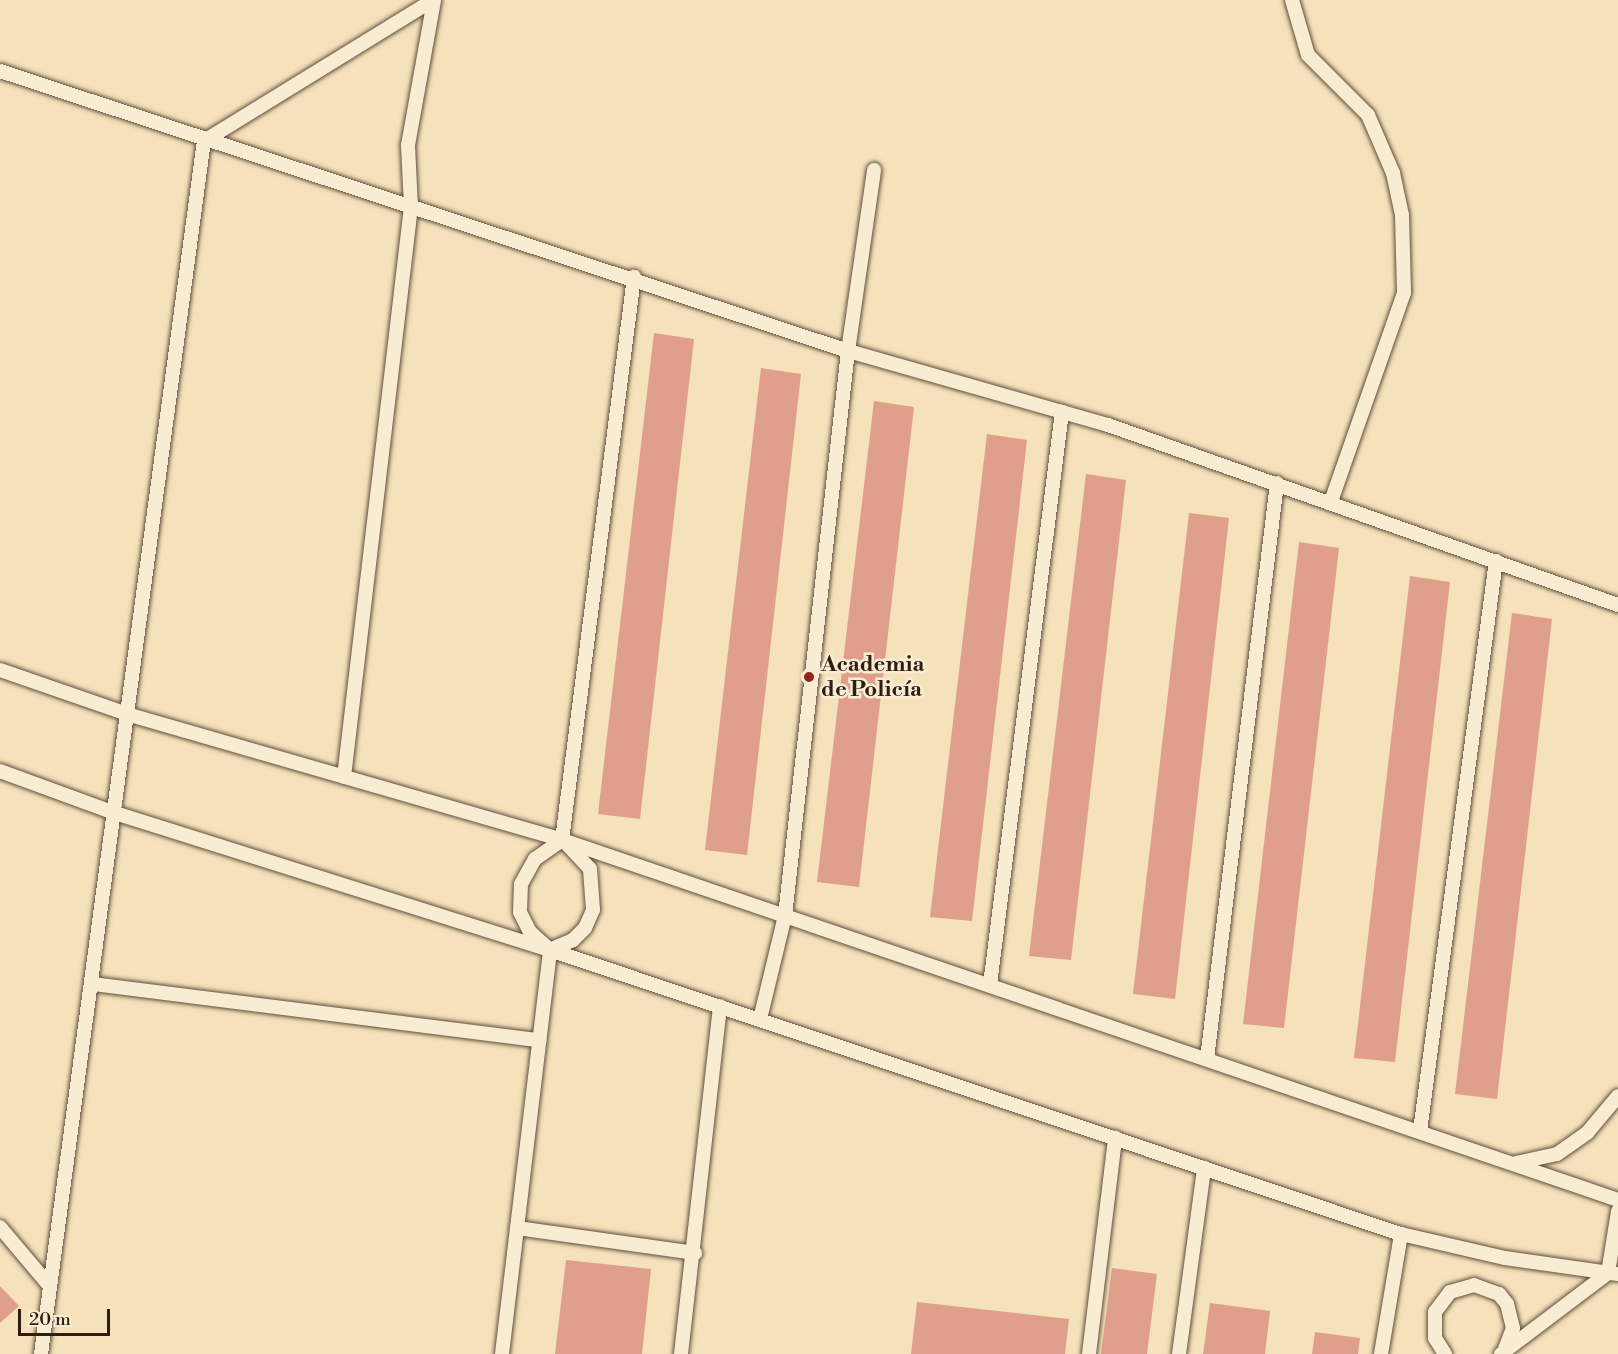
<!DOCTYPE html>
<meta charset="utf-8">
<style>
body{margin:0}
#map{position:relative;width:1618px;height:1354px;overflow:hidden;background:#f5e1ba;font-family:"Libre Bodoni",serif}
div>[style]{position:absolute}
[style*='--x']{left:calc(var(--x)*1px);top:calc(var(--y)*1px);width:calc(var(--w)*1px);rotate:calc(var(--a)*1deg)}
.building>*{inset:0;background:#e09f8b}
.roads{filter:drop-shadow(0 0 2px #604e3d) drop-shadow(0 0 2px #604e3d)}
.service>*{height:14px;margin:-7px;padding:0 7px;transform-origin:7px;border-radius:7px;background:#f8ecd2}
.dots>*{width:16px;height:16px;translate:-50% -50%;box-sizing:border-box;border:3px solid #f8ecd2;border-radius:50%}
span{translate:-50% -50%;white-space:nowrap;text-align:center;line-height:1.15;-webkit-text-stroke:5px #f8ecd2;paint-order:stroke}
.poi-label{font-size:22px;color:#2e1d13;font-weight:700}
.left{translate:0 -50%;text-align:left}
.scale{position:absolute;left:18px;top:1309px;width:92px;height:27px;box-sizing:border-box;border:3px solid #2e1d13;border-top:0;padding-left:8px;font-size:18px;line-height:21px;white-space:nowrap;color:#2e1d13;-webkit-text-stroke:4px #f8ecd2;paint-order:stroke}
</style>
<div id="map">
<div class="building">
<div style="clip-path:polygon(654px 333px,694px 339px,640px 819px,598px 814px)"></div>
<div style="clip-path:polygon(761px 368px,801px 374px,747px 855px,705px 850px)"></div>
<div style="clip-path:polygon(874px 401px,914px 407px,859px 887px,817px 882px)"></div>
<div style="clip-path:polygon(987px 434px,1027px 440px,972px 921px,930px 917px)"></div>
<div style="clip-path:polygon(1086px 474px,1126px 480px,1071px 960px,1029px 956px)"></div>
<div style="clip-path:polygon(1189px 513px,1229px 518px,1175px 999px,1133px 994px)"></div>
<div style="clip-path:polygon(1299px 542px,1339px 548px,1284px 1028px,1243px 1024px)"></div>
<div style="clip-path:polygon(1410px 576px,1450px 582px,1395px 1062px,1354px 1058px)"></div>
<div style="clip-path:polygon(1512px 613px,1552px 619px,1497px 1099px,1455px 1094px)"></div>
<div style="clip-path:polygon(566px 1260px,651px 1269px,642px 1354px,555px 1354px)"></div>
<div style="clip-path:polygon(1112px 1268px,1157px 1274px,1147px 1354px,1101px 1354px)"></div>
<div style="clip-path:polygon(0 1286px,19px 1306px,0 1323px)"></div>
<div style="clip-path:polygon(917px 1302px,1069px 1319px,1065px 1354px,911px 1354px)"></div>
<div style="clip-path:polygon(1210px 1303px,1270px 1311px,1265px 1354px,1203px 1354px)"></div>
<div style="clip-path:polygon(1315px 1332px,1360px 1338px,1358px 1354px,1312px 1354px)"></div>
</div>
<div class="roads">
<div class="service">
<div style="--x:1292;--y:0;--w:57;--a:73.8"></div>
<div style="--x:1308;--y:55;--w:85;--a:45"></div>
<div style="--x:1368;--y:115;--w:63;--a:66.7"></div>
<div style="--x:1393;--y:173;--w:43;--a:77.9"></div>
<div style="--x:1402;--y:215;--w:78;--a:88.5"></div>
<div style="--x:1404;--y:293;--w:221;--a:109.3"></div>
<div style="--x:0;--y:71;--w:893;--a:18.27"></div>
<div style="--x:848;--y:351;--w:270;--a:15.9"></div>
<div style="--x:1108;--y:425;--w:541;--a:19.44"></div>
<div style="--x:0;--y:670;--w:138;--a:19.1"></div>
<div style="--x:130;--y:715;--w:450;--a:16.1"></div>
<div style="--x:562;--y:840;--w:1116;--a:18.82"></div>
<div style="--x:0;--y:771;--w:122;--a:20.1"></div>
<div style="--x:115;--y:813;--w:456;--a:17.5"></div>
<div style="--x:550;--y:950;--w:897;--a:18.46"></div>
<div style="--x:1401;--y:1234;--w:107;--a:13"></div>
<div style="--x:1505;--y:1258;--w:114;--a:8.1"></div>
<div style="--x:344;--y:777;--w:574;--a:-83.3"></div>
<div style="--x:411;--y:207;--w:62;--a:-92.8"></div>
<div style="--x:408;--y:145;--w:147;--a:-79.8"></div>
<div style="--x:564;--y:841;--w:38;--a:47"></div>
<div style="--x:590;--y:869;--w:41;--a:85.8"></div>
<div style="--x:593;--y:910;--w:20;--a:114"></div>
<div style="--x:585;--y:928;--w:17;--a:135"></div>
<div style="--x:573;--y:940;--w:25;--a:157"></div>
<div style="--x:550;--y:950;--w:27;--a:-138"></div>
<div style="--x:530;--y:932;--w:22;--a:-117"></div>
<div style="--x:520;--y:912;--w:28;--a:-88"></div>
<div style="--x:521;--y:884;--w:29;--a:-61"></div>
<div style="--x:535;--y:859;--w:33;--a:-35"></div>
<div style="--x:562;--y:840;--w:568;--a:-82.71"></div>
<div style="--x:93;--y:984;--w:450;--a:7.2"></div>
<div style="--x:990;--y:985;--w:578;--a:-82.84"></div>
<div style="--x:760;--y:1019;--w:106;--a:-76.4"></div>
<div style="--x:785;--y:916;--w:569;--a:-83.64"></div>
<div style="--x:848;--y:351;--w:183;--a:-81.8"></div>
<div style="--x:1207;--y:1059;--w:580;--a:-83.07"></div>
<div style="--x:1420;--y:1131;--w:575;--a:-82.41"></div>
<div style="--x:1516;--y:1163;--w:42;--a:-12.4"></div>
<div style="--x:1557;--y:1154;--w:37;--a:-35"></div>
<div style="--x:1587;--y:1133;--w:48;--a:-50"></div>
<div style="--x:0;--y:1227;--w:75;--a:49.9"></div>
<div style="--x:517;--y:1228;--w:180;--a:8"></div>
<div style="--x:41;--y:1354;--w:1224;--a:-82.35"></div>
<div style="--x:204;--y:141;--w:269;--a:-31.6"></div>
<div style="--x:502;--y:1354;--w:407;--a:-83.2"></div>
<div style="--x:681;--y:1354;--w:350;--a:-83.6"></div>
<div style="--x:1089;--y:1354;--w:218;--a:-83.1"></div>
<div style="--x:1179;--y:1354;--w:188;--a:-82.3"></div>
<div style="--x:1381;--y:1354;--w:122;--a:-80.5"></div>
<div style="--x:1445;--y:1354;--w:19;--a:-122"></div>
<div style="--x:1435;--y:1338;--w:26;--a:-90"></div>
<div style="--x:1435;--y:1312;--w:25;--a:-53"></div>
<div style="--x:1450;--y:1292;--w:25;--a:-16"></div>
<div style="--x:1474;--y:1285;--w:27;--a:20"></div>
<div style="--x:1499;--y:1294;--w:13;--a:51"></div>
<div style="--x:1507;--y:1304;--w:25;--a:76"></div>
<div style="--x:1513;--y:1328;--w:22;--a:111"></div>
<div style="--x:1501;--y:1354;--w:134;--a:-37.1"></div>
<div style="--x:1608;--y:1273;--w:63;--a:-80.8"></div>
</div>
</div>
<div class="dots">
<div style="left:809px;top:677px;background:#8f2418"></div>
</div>
<div class="poi-label">
<span class="left" style="left:821px;top:677px">Academia<br>de Policía</span>
</div>
<div class="scale">20 m</div>
</div>
